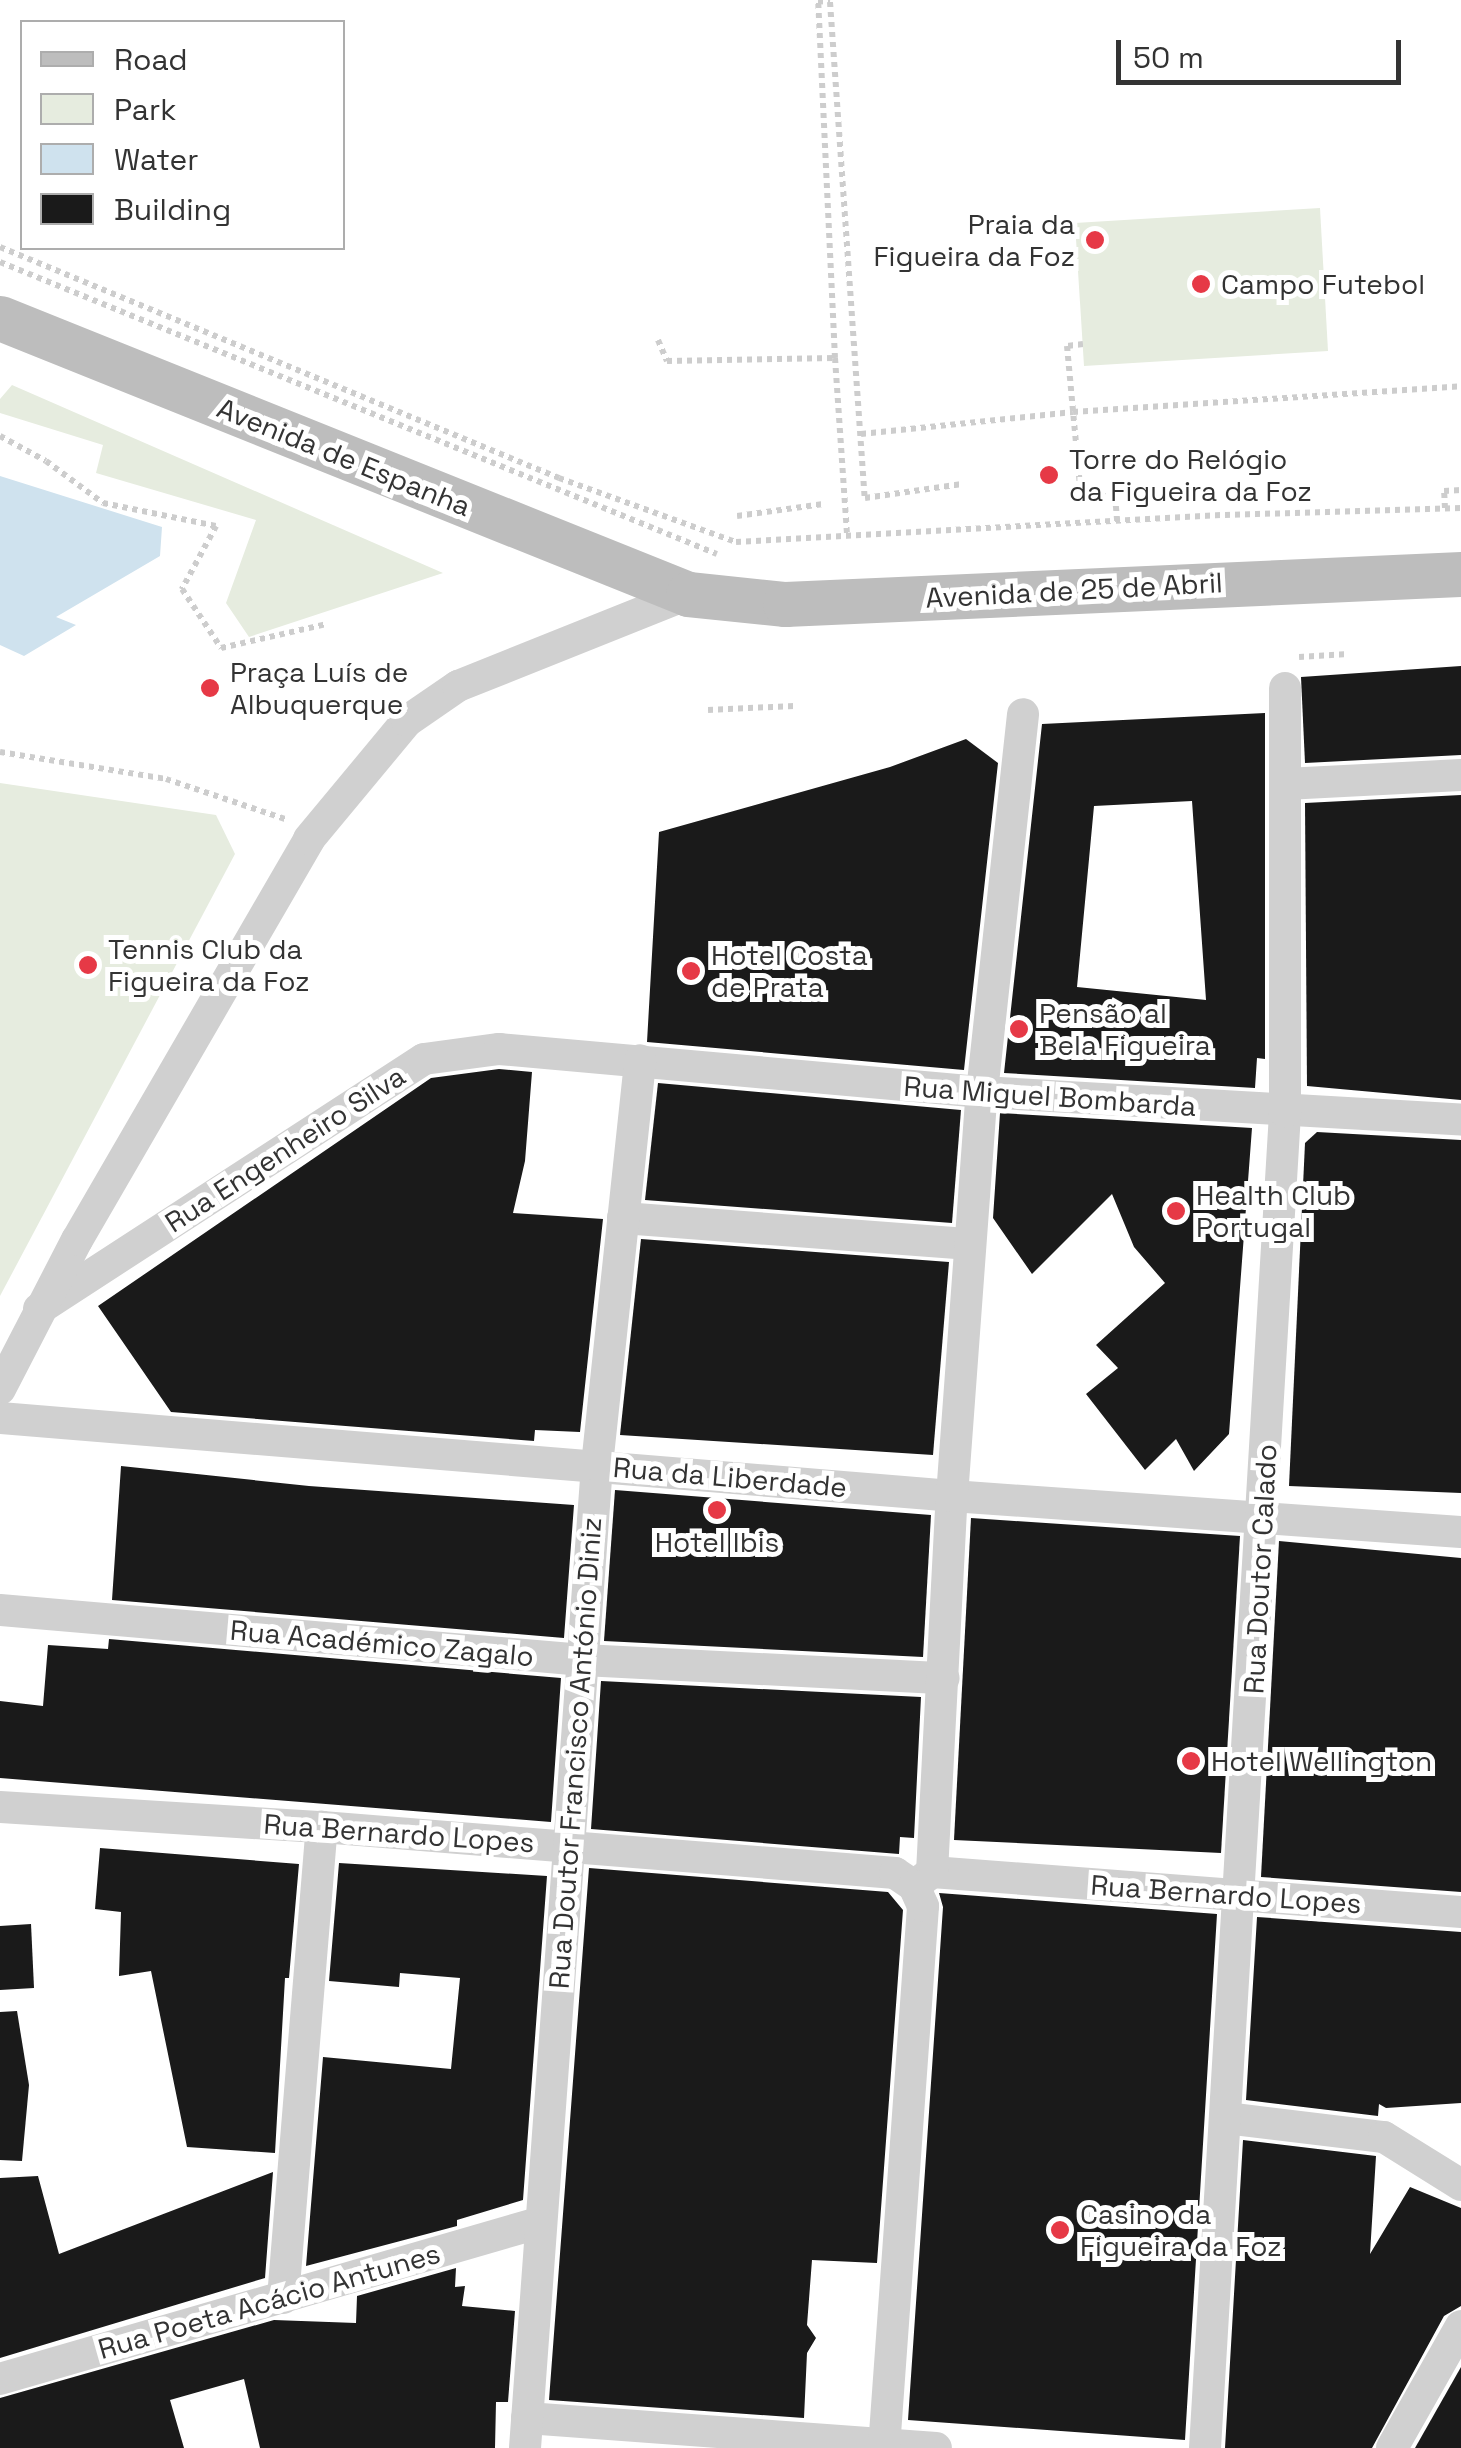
<!DOCTYPE html>
<meta charset="utf-8">
<style>
body{margin:0}
#map{position:relative;width:1461px;height:2448px;overflow:hidden;background:#fff;font-family:"Space Grotesk",sans-serif}
div>[style]{position:absolute}
[style*='--x']{left:calc(var(--x)*1px);top:calc(var(--y)*1px);width:calc(var(--w)*1px);rotate:calc(var(--a)*1deg)}
.green>*{inset:0;background:#e6ecdf}
.water>*{inset:0;background:#cfe2ee}
.building>*{inset:0;background:#1a1a1a}
.path>*{height:6px;margin-top:-3px;transform-origin:0;background:repeating-linear-gradient(90deg,#cdcdcd 0 5px,transparent 0 10px)}
.street>*{height:32px;margin:-16px;padding:0 16px;transform-origin:16px;border-radius:16px;background:#d0d0d0}
.secondary>*{height:45px;margin:-22.5px;padding:0 22.5px;transform-origin:22.5px;border-radius:22.5px;background:#bdbdbd}
.dots>*{width:28px;height:28px;translate:-50% -50%;box-sizing:border-box;border:5px solid #fff;border-radius:50%}
span{translate:-50% -50%;white-space:nowrap;text-align:center;line-height:1.15;-webkit-text-stroke:10px #fff;paint-order:stroke}
.poi-label{font-size:28px;color:#333}
.right{translate:-100% -50%;text-align:right}
.left{translate:0 -50%;text-align:left}
.street-label{font-size:28px;color:#333}
.legend{position:absolute;left:20px;top:20px;width:325px;height:230px;box-sizing:border-box;background:#fff;border:2px solid #adadad;margin:0;padding:12px 18px;list-style:none;font-size:30px;color:#333}
.legend li{display:flex;align-items:center;gap:20px;height:50px}
.legend b{width:50px;border:2px solid #adadad}
.scale{position:absolute;left:1116px;top:40px;width:285px;height:45px;box-sizing:border-box;border:5px solid #333;border-top:0;padding-left:12px;font-size:30px;line-height:35px;white-space:nowrap;color:#333;-webkit-text-stroke:8px #fff;paint-order:stroke}
</style>
<div id="map">
<div class="green">
<div style="clip-path:polygon(1320px 208px,1328px 351px,1084px 366px,1075px 223px)"></div>
<div style="clip-path:polygon(12px 385px,443px 573px,249px 637px,226px 603px,256px 520px,96px 473px,103px 445px,0 413px,0 399px)"></div>
<div style="clip-path:polygon(0 783px,216px 815px,235px 854px,0 1296px)"></div>
</div>
<div class="water">
<div style="clip-path:polygon(0 476px,162px 527px,160px 556px,56px 617px,76px 625px,24px 656px,0 645px)"></div>
</div>
<div class="building">
<div style="clip-path:polygon(1461px 666px,1461px 755px,1305px 763px,1301px 677px)"></div>
<div style="clip-path:polygon(evenodd,1265px 713px,1265px 1059px,1257px 1058px,1255px 1088px,1004px 1073px,1042px 724px,1265px 713px,1192px 801px,1206px 1000px,1077px 987px,1094px 806px,1192px 801px)"></div>
<div style="clip-path:polygon(966px 739px,998px 763px,964px 1070px,647px 1042px,659px 832px,890px 767px)"></div>
<div style="clip-path:polygon(1461px 795px,1461px 1100px,1307px 1086px,1305px 803px)"></div>
<div style="clip-path:polygon(499px 1069px,532px 1072px,525px 1161px,513px 1213px,603px 1219px,580px 1432px,535px 1430px,534px 1441px,171px 1412px,98px 1306px,431px 1078px)"></div>
<div style="clip-path:polygon(658px 1083px,961px 1110px,952px 1223px,645px 1200px)"></div>
<div style="clip-path:polygon(1000px 1113px,1252px 1128px,1229px 1434px,1194px 1471px,1176px 1439px,1145px 1470px,1086px 1394px,1118px 1368px,1096px 1345px,1165px 1283px,1134px 1247px,1112px 1194px,1032px 1274px,993px 1218px)"></div>
<div style="clip-path:polygon(1317px 1132px,1461px 1140px,1461px 1493px,1289px 1486px,1305px 1143px)"></div>
<div style="clip-path:polygon(641px 1239px,949px 1262px,933px 1455px,620px 1435px)"></div>
<div style="clip-path:polygon(121px 1466px,309px 1486px,574px 1505px,564px 1638px,112px 1600px)"></div>
<div style="clip-path:polygon(615px 1490px,931px 1515px,923px 1657px,604px 1641px)"></div>
<div style="clip-path:polygon(971px 1518px,1240px 1536px,1221px 1853px,954px 1840px)"></div>
<div style="clip-path:polygon(1279px 1541px,1461px 1558px,1461px 1892px,1261px 1877px)"></div>
<div style="clip-path:polygon(109px 1639px,561px 1678px,551px 1822px,0 1778px,0 1701px,43px 1706px,48px 1645px,108px 1649px)"></div>
<div style="clip-path:polygon(601px 1681px,921px 1697px,914px 1838px,900px 1837px,899px 1854px,591px 1829px)"></div>
<div style="clip-path:polygon(100px 1848px,299px 1864px,289px 1978px,285px 1978px,275px 2153px,187px 2147px,151px 1971px,119px 1976px,121px 1912px,95px 1909px)"></div>
<div style="clip-path:polygon(339px 1863px,547px 1876px,523px 2200px,457px 2220px,457px 2226px,306px 2266px,323px 2057px,451px 2069px,460px 1978px,400px 1973px,399px 1987px,329px 1981px)"></div>
<div style="clip-path:polygon(589px 1868px,888px 1892px,903px 1910px,877px 2263px,812px 2260px,807px 2325px,816px 2338px,807px 2353px,804px 2418px,549px 2400px)"></div>
<div style="clip-path:polygon(939px 1893px,1217px 1914px,1185px 2440px,908px 2420px,943px 1907px)"></div>
<div style="clip-path:polygon(1257px 1917px,1461px 1932px,1461px 2103px,1386px 2108px,1379px 2104px,1378px 2116px,1246px 2100px)"></div>
<div style="clip-path:polygon(31px 1924px,34px 1988px,0 1990px,0 1926px)"></div>
<div style="clip-path:polygon(17px 2011px,29px 2085px,22px 2161px,0 2160px,0 2012px)"></div>
<div style="clip-path:polygon(1243px 2140px,1376px 2156px,1370px 2254px,1410px 2187px,1461px 2208px,1461px 2306px,1444px 2316px,1372px 2448px,1225px 2448px)"></div>
<div style="clip-path:polygon(273px 2172px,265px 2278px,0 2358px,0 2178px,38px 2176px,59px 2254px)"></div>
<div style="clip-path:polygon(456px 2268px,455px 2287px,465px 2286px,462px 2306px,515px 2311px,508px 2402px,496px 2402px,495px 2448px,260px 2448px,244px 2379px,170px 2400px,184px 2448px,0 2448px,0 2398px,274px 2320px,356px 2323px,357px 2296px)"></div>
<div style="clip-path:polygon(1461px 2367px,1461px 2448px,1415px 2448px)"></div>
</div>
<div class="path">
<div style="--x:818;--y:1;--w:12;--a:5"></div>
<div style="--x:830;--y:2;--w:497;--a:86"></div>
<div style="--x:865;--y:498;--w:98;--a:-8.2"></div>
<div style="--x:0;--y:247;--w:605;--a:22.45"></div>
<div style="--x:559;--y:478;--w:188;--a:19.9"></div>
<div style="--x:736;--y:542;--w:490;--a:-3.2"></div>
<div style="--x:1225;--y:515;--w:236;--a:-1.7"></div>
<div style="--x:0;--y:262;--w:774;--a:22.16"></div>
<div style="--x:658;--y:340;--w:23;--a:67"></div>
<div style="--x:667;--y:361;--w:168;--a:-1"></div>
<div style="--x:835;--y:358;--w:357;--a:-92.7"></div>
<div style="--x:1083;--y:344;--w:16;--a:173"></div>
<div style="--x:1067;--y:346;--w:151;--a:84.7"></div>
<div style="--x:1081;--y:496;--w:34;--a:0"></div>
<div style="--x:1115;--y:496;--w:25;--a:85"></div>
<div style="--x:835;--y:358;--w:178;--a:86.1"></div>
<div style="--x:861;--y:434;--w:213;--a:-5.9"></div>
<div style="--x:1073;--y:412;--w:389;--a:-3.8"></div>
<div style="--x:0;--y:436;--w:52;--a:28.5"></div>
<div style="--x:46;--y:461;--w:71;--a:36.4"></div>
<div style="--x:103;--y:503;--w:115;--a:11.5"></div>
<div style="--x:216;--y:526;--w:72;--a:118.4"></div>
<div style="--x:182;--y:589;--w:71;--a:56.5"></div>
<div style="--x:221;--y:648;--w:109;--a:-12.8"></div>
<div style="--x:1445;--y:508;--w:17;--a:-93"></div>
<div style="--x:1444;--y:491;--w:17;--a:-3"></div>
<div style="--x:737;--y:516;--w:87;--a:-7.9"></div>
<div style="--x:1299;--y:657;--w:49;--a:-3.5"></div>
<div style="--x:708;--y:710;--w:86;--a:-2.7"></div>
<div style="--x:0;--y:752;--w:168;--a:9.2"></div>
<div style="--x:166;--y:779;--w:126;--a:18.6"></div>
</div>
<div class="street">
<div style="--x:1285;--y:784;--w:176;--a:-2.9"></div>
<div style="--x:623;--y:1218;--w:348;--a:4.3"></div>
<div style="--x:39;--y:1309;--w:459;--a:-33"></div>
<div style="--x:424;--y:1059;--w:76;--a:-7.6"></div>
<div style="--x:499;--y:1049;--w:485;--a:5.1"></div>
<div style="--x:982;--y:1092;--w:480;--a:3.3"></div>
<div style="--x:0;--y:1389;--w:168;--a:-62.7"></div>
<div style="--x:77;--y:1240;--w:463;--a:-59.9"></div>
<div style="--x:309;--y:839;--w:153;--a:-50.3"></div>
<div style="--x:407;--y:721;--w:62;--a:-34.5"></div>
<div style="--x:458;--y:686;--w:248;--a:-21.8"></div>
<div style="--x:0;--y:1418;--w:955;--a:4.68"></div>
<div style="--x:952;--y:1496;--w:510;--a:4.05"></div>
<div style="--x:0;--y:1610;--w:585;--a:4.9"></div>
<div style="--x:583;--y:1660;--w:361;--a:2.9"></div>
<div style="--x:0;--y:1807;--w:323;--a:3.6"></div>
<div style="--x:322;--y:1827;--w:575;--a:4.59"></div>
<div style="--x:895;--y:1873;--w:23;--a:34"></div>
<div style="--x:932;--y:1872;--w:531;--a:4.32"></div>
<div style="--x:914;--y:1886;--w:23;--a:-38"></div>
<div style="--x:932;--y:1872;--w:377;--a:-87"></div>
<div style="--x:952;--y:1496;--w:405;--a:-85.8"></div>
<div style="--x:982;--y:1092;--w:380;--a:-83.8"></div>
<div style="--x:1226;--y:2118;--w:159;--a:6.9"></div>
<div style="--x:1384;--y:2137;--w:91;--a:31.9"></div>
<div style="--x:283;--y:2298;--w:473;--a:-85.3"></div>
<div style="--x:0;--y:2379;--w:560;--a:-16.17"></div>
<div style="--x:527;--y:2418;--w:410;--a:4.2"></div>
<div style="--x:525;--y:2448;--w:986;--a:-85.81"></div>
<div style="--x:597;--y:1465;--w:407;--a:-83.9"></div>
<div style="--x:884;--y:2448;--w:543;--a:-85.88"></div>
<div style="--x:923;--y:1906;--w:22;--a:-114"></div>
<div style="--x:1205;--y:2448;--w:1338;--a:-86.57"></div>
<div style="--x:1285;--y:1112;--w:424;--a:-90"></div>
<div style="--x:1392;--y:2448;--w:140;--a:-60.5"></div>
</div>
<div class="secondary">
<div style="--x:0;--y:318;--w:741;--a:21.86"></div>
<div style="--x:688;--y:594;--w:98;--a:5.9"></div>
<div style="--x:785;--y:604;--w:677;--a:-2.54"></div>
</div>
<div class="dots">
<div style="left:1095px;top:240px;background:#e63946"></div>
<div style="left:1201px;top:284px;background:#e63946"></div>
<div style="left:1049px;top:475px;background:#e63946"></div>
<div style="left:210px;top:688px;background:#e63946"></div>
<div style="left:88px;top:965px;background:#e63946"></div>
<div style="left:691px;top:971px;background:#e63946"></div>
<div style="left:1019px;top:1029px;background:#e63946"></div>
<div style="left:1176px;top:1211px;background:#e63946"></div>
<div style="left:717px;top:1510px;background:#e63946"></div>
<div style="left:1191px;top:1761px;background:#e63946"></div>
<div style="left:1060px;top:2230px;background:#e63946"></div>
</div>
<div class="poi-label">
<span class="right" style="left:1075px;top:240px">Praia da<br>Figueira da Foz</span>
<span class="left" style="left:1221px;top:284px">Campo Futebol</span>
<span class="left" style="left:1069px;top:475px">Torre do Relógio<br>da Figueira da Foz</span>
<span class="left" style="left:230px;top:688px">Praça Luís de<br>Albuquerque</span>
<span class="left" style="left:108px;top:965px">Tennis Club da<br>Figueira da Foz</span>
<span class="left" style="left:711px;top:971px">Hotel Costa<br>de Prata</span>
<span class="left" style="left:1039px;top:1029px">Pensão al<br>Bela Figueira</span>
<span class="left" style="left:1196px;top:1211px">Health Club<br>Portugal</span>
<span style="left:717px;top:1542px">Hotel Ibis</span>
<span class="left" style="left:1211px;top:1761px">Hotel Wellington</span>
<span class="left" style="left:1080px;top:2230px">Casino da<br>Figueira da Foz</span>
</div>
<div class="street-label">
<span style="left:344px;top:457px;rotate:22deg">Avenida de Espanha</span>
<span style="left:1074px;top:590px;rotate:-3deg">Avenida de 25 de Abril</span>
<span style="left:1050px;top:1096px;rotate:4deg">Rua Miguel Bombarda</span>
<span style="left:285px;top:1149px;rotate:-33deg">Rua Engenheiro Silva</span>
<span style="left:730px;top:1477px;rotate:5deg">Rua da Liberdade</span>
<span style="left:1260px;top:1569px;rotate:-87deg">Rua Doutor Calado</span>
<span style="left:382px;top:1643px;rotate:5deg">Rua Académico Zagalo</span>
<span style="left:575px;top:1753px;rotate:-86deg">Rua Doutor Francisco António Diniz</span>
<span style="left:399px;top:1833px;rotate:4deg">Rua Bernardo Lopes</span>
<span style="left:1226px;top:1894px;rotate:4deg">Rua Bernardo Lopes</span>
<span style="left:269px;top:2301px;rotate:-16deg">Rua Poeta Acácio Antunes</span>
</div>
<ul class="legend">
<li><b style="height:12px;background:#bdbdbd"></b>Road</li>
<li><b style="height:28px;background:#e6ecdf"></b>Park</li>
<li><b style="height:28px;background:#cfe2ee"></b>Water</li>
<li><b style="height:28px;background:#1a1a1a"></b>Building</li>
</ul>
<div class="scale">50 m</div>
</div>
